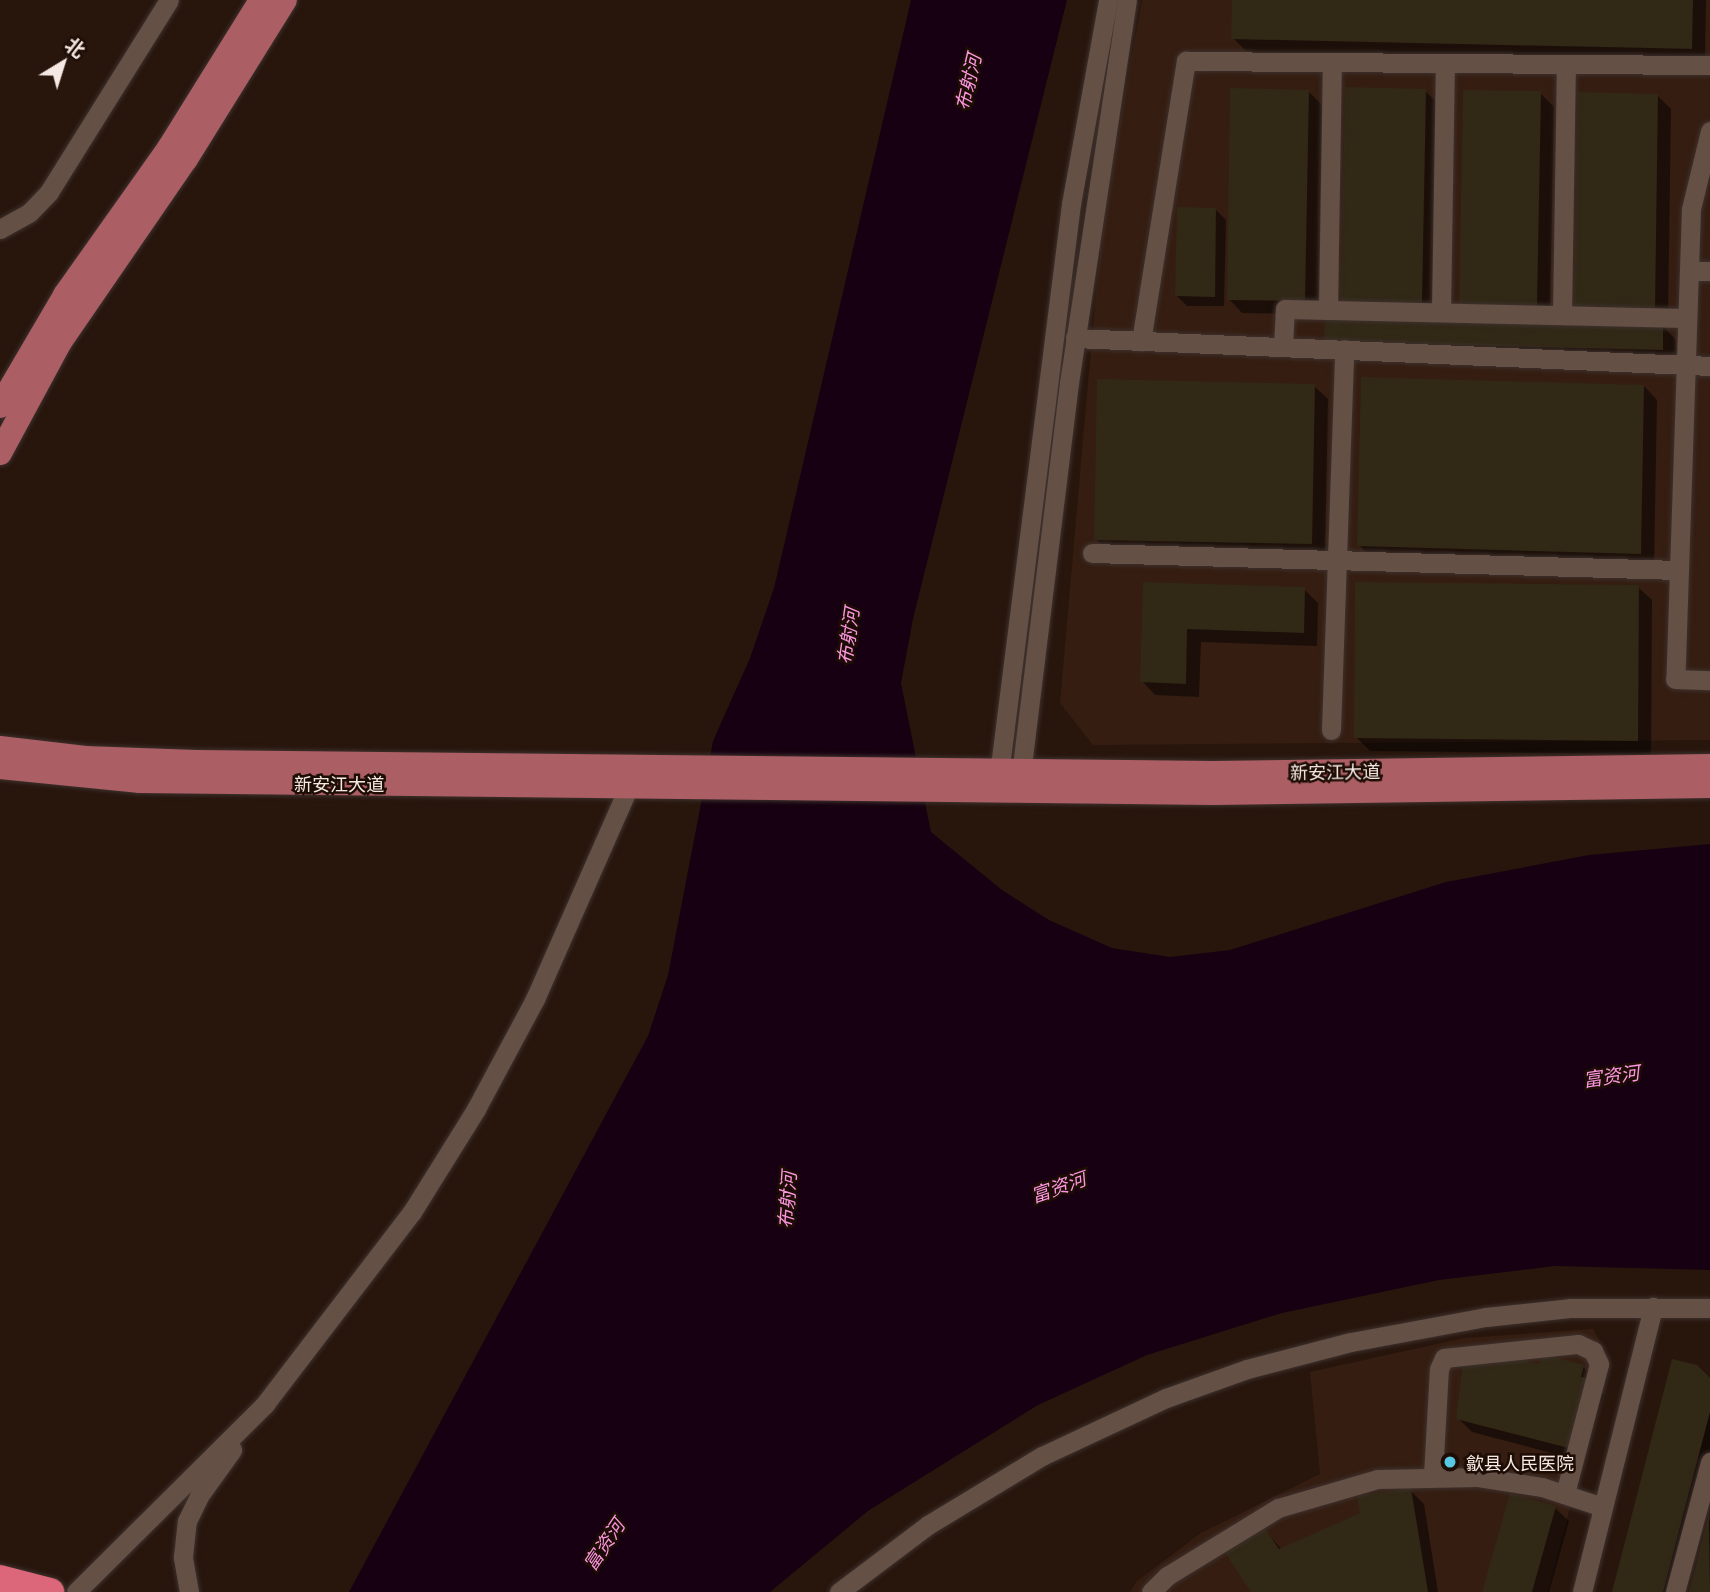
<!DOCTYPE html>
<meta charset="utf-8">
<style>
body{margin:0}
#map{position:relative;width:1710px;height:1592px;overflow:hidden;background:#28160d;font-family:Georgia,"Noto Sans SC",serif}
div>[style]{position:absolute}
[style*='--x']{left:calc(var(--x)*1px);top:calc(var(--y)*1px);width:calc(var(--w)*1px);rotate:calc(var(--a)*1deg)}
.built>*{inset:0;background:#351d11}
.water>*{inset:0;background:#170011}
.shadow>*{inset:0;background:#0007}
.building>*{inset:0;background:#322816}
.roads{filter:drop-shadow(0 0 2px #3d312d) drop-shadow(0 0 2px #3d312d)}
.minor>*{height:19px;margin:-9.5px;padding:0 9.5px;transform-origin:9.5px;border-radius:9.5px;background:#655046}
.major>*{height:24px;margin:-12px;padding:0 12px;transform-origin:12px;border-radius:12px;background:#ac5e65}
.highway>*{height:28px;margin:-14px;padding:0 14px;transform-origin:14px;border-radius:14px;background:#dc677a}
.dots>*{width:19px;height:19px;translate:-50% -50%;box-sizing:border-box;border:4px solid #1e0d05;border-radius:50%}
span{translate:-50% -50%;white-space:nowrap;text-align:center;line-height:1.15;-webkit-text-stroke:5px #1e0d05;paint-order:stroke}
.street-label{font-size:18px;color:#f6e9e3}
.poi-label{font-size:18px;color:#f6e9e3}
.left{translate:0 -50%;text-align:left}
.water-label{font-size:19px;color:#fd96e1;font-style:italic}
.north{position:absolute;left:28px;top:28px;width:70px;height:70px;-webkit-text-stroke:5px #1e0d05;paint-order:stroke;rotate:38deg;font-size:19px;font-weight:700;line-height:28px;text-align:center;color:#f6e9e3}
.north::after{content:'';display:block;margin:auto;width:24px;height:32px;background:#f6e9e3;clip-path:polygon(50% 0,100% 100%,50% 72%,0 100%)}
</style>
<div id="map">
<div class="built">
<div style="clip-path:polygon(1142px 0,1710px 0,1710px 740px,1093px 745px,1060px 703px,1103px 213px)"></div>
<div style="clip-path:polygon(1593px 1329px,1609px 1358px,1548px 1592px,1130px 1592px,1137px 1581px,1201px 1533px,1320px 1474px,1310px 1372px,1464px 1338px)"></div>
</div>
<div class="water">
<div style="clip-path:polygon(911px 0,1067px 0,913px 619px,901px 683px,931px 832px,1002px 890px,1049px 920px,1112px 948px,1170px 957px,1230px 950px,1446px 882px,1589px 855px,1710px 844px,1710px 1270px,1555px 1266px,1439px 1280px,1282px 1313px,1147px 1355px,1038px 1405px,868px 1511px,770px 1592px,349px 1592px,648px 1036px,668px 975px,713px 741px,750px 658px,774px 588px)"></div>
</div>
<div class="shadow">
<div style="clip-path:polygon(1234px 0,1706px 0,1705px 62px,1247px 52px,1233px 38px)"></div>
<div style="clip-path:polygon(1308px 91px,1322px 105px,1318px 314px,1242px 313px,1229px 299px)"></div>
<div style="clip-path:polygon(1425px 91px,1439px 104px,1435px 316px,1357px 314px)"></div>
<div style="clip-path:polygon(1540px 93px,1554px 107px,1550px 319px,1475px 317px)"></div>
<div style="clip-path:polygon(1658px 96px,1671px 109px,1668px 321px,1590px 319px)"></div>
<div style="clip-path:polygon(1215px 209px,1226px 220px,1224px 306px,1187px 306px,1177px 296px)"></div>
<div style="clip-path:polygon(1663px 326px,1676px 340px,1676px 363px,1326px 342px)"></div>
<div style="clip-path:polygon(1314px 386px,1328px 399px,1325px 557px,1110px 553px,1096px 539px)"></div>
<div style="clip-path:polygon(1644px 386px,1657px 400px,1654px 567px,1373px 559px,1359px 545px)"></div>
<div style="clip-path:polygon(1144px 584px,1304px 589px,1318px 603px,1317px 646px,1201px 642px,1199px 697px,1155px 695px,1142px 681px)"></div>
<div style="clip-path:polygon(1638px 587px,1652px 600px,1651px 754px,1370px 751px,1356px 737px)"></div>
<div style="clip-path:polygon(1498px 1367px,1583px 1367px,1597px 1380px,1596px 1387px,1604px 1395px,1582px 1461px,1472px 1432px,1458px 1418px)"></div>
<div style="clip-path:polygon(1710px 1381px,1710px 1477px,1680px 1592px,1614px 1592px)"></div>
<div style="clip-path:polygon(1410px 1490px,1424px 1504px,1438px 1592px,1253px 1592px,1264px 1529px,1282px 1550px)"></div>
<div style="clip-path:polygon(1555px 1508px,1569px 1521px,1549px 1592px,1484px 1592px)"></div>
<div style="clip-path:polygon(1710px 1517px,1710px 1592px,1691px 1592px)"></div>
</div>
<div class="building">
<div style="clip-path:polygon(1232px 0,1693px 0,1692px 49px,1231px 39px)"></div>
<div style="clip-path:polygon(1345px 87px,1426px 89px,1422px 303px,1341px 301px)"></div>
<div style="clip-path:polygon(1230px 88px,1309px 90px,1305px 301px,1227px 300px)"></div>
<div style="clip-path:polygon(1463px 90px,1541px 91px,1537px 306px,1459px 304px)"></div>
<div style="clip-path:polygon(1578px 92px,1658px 94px,1655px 308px,1574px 306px)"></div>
<div style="clip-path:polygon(1177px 207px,1216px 208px,1215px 297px,1175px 296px)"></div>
<div style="clip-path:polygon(1325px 317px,1663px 325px,1663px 350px,1324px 342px)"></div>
<div style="clip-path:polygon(1361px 377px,1644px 385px,1641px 554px,1357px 546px)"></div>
<div style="clip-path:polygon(1097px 379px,1315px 384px,1312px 544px,1094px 540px)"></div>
<div style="clip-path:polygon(1143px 582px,1305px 587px,1304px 633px,1187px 629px,1186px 684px,1140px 682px)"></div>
<div style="clip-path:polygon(1355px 582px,1639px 585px,1638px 741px,1354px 738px)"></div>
<div style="clip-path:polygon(1498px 1354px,1539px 1364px,1542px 1354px,1584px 1365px,1581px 1377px,1591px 1379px,1569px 1448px,1456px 1419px,1463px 1361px,1497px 1365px)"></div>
<div style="clip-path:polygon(1672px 1359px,1697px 1365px,1710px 1378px,1710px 1412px,1663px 1592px,1612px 1592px)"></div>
<div style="clip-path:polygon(1411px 1488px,1428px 1592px,1251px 1592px,1225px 1553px,1264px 1527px,1279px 1549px,1360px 1513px,1357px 1496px)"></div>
<div style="clip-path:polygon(1510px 1493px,1556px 1506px,1532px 1592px,1482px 1592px)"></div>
<div style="clip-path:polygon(1709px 1514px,1710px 1592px,1689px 1592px)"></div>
</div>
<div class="roads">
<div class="minor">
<div style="--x:1710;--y:131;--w:80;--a:103.7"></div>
<div style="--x:1691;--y:209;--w:470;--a:91.9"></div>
<div style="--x:1675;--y:679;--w:35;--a:2"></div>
<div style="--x:0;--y:229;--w:33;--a:-29"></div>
<div style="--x:29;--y:213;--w:29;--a:-46"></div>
<div style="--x:49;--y:192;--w:226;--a:-58"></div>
<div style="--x:1689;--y:271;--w:21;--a:0"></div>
<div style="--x:1328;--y:310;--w:248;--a:-89.1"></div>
<div style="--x:1441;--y:312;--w:249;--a:-89.1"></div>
<div style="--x:1562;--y:315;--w:251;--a:-89.1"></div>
<div style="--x:1075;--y:338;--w:636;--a:2.52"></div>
<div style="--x:1141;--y:341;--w:284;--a:-80.9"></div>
<div style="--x:1186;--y:61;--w:524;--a:0.44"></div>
<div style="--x:1283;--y:346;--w:37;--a:-87"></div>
<div style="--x:1285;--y:309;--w:402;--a:1.3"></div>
<div style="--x:1092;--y:553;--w:587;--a:1.66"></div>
<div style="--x:1331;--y:730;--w:381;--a:-88"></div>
<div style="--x:998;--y:782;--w:583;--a:-82.8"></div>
<div style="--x:1071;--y:204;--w:207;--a:-79.7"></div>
<div style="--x:1020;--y:782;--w:402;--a:-83"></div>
<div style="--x:1069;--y:383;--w:387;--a:-81.4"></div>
<div style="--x:1433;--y:1475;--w:106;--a:-86.8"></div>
<div style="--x:1439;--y:1369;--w:12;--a:-66"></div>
<div style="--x:1444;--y:1358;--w:135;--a:-6"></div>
<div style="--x:1578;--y:1344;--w:17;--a:25"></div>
<div style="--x:1593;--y:1351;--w:14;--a:65"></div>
<div style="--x:1599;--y:1364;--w:134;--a:104.7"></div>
<div style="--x:76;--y:1592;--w:267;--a:-44.8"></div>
<div style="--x:265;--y:1404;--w:242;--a:-52.6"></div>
<div style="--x:412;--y:1212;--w:121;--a:-58.1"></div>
<div style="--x:476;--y:1109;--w:125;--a:-61.8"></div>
<div style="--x:535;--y:999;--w:235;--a:-66.2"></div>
<div style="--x:189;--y:1592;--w:36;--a:-100"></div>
<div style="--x:183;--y:1557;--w:36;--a:-84"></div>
<div style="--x:187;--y:1521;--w:28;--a:-64"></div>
<div style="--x:199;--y:1496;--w:57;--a:-54.3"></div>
<div style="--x:839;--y:1592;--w:111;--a:-37"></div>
<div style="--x:928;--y:1525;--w:133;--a:-31.2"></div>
<div style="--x:1042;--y:1456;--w:137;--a:-25.1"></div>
<div style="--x:1166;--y:1398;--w:86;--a:-19.7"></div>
<div style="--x:1247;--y:1369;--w:107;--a:-14.6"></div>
<div style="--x:1351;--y:1342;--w:137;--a:-10.5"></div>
<div style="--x:1486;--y:1317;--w:84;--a:-6.1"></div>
<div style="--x:1570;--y:1308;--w:140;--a:0"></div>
<div style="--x:1151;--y:1592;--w:23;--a:-45"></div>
<div style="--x:1167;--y:1576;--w:130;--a:-31.5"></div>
<div style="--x:1278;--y:1508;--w:104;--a:-16.2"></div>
<div style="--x:1378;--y:1479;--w:100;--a:-1.1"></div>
<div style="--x:1478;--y:1477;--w:65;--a:8.9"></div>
<div style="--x:1542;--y:1487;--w:64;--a:18.2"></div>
<div style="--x:1582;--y:1592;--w:294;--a:-76"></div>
<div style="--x:1675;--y:1592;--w:135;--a:-74.9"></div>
</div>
<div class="major">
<div style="--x:0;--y:406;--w:129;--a:-59.6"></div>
<div style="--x:65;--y:295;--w:180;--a:-54.7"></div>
<div style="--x:169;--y:148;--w:174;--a:-58.1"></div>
<div style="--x:0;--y:453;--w:126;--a:-61.6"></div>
<div style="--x:60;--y:342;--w:222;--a:-55.5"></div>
<div style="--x:186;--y:159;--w:187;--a:-58.1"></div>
<div style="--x:0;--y:748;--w:86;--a:6.7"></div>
<div style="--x:85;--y:758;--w:111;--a:2.1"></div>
<div style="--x:196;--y:762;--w:1017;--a:0.62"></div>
<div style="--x:1213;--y:773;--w:497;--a:-0.8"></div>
<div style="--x:0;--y:767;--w:141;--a:5.7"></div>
<div style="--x:140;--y:781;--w:1073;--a:0.64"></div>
<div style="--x:1213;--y:793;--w:497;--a:-0.8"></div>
</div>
<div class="highway">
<div style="--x:0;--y:1579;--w:52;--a:14.6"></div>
</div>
</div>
<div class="dots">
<div style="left:1450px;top:1462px;background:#58c9e4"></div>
</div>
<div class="street-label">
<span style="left:1335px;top:771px;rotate:-1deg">新安江大道</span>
<span style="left:339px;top:783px">新安江大道</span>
</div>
<div class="poi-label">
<span class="left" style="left:1466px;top:1462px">歙县人民医院</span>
</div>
<div class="water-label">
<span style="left:967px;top:82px;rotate:-77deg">布射河</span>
<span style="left:847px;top:636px;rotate:-82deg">布射河</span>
<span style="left:1611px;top:1075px;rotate:-8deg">富资河</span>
<span style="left:1058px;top:1186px;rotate:-19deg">富资河</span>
<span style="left:786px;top:1200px;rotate:-86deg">布射河</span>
<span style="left:603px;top:1544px;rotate:-56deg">富资河</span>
</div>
<div class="north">北</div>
</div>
